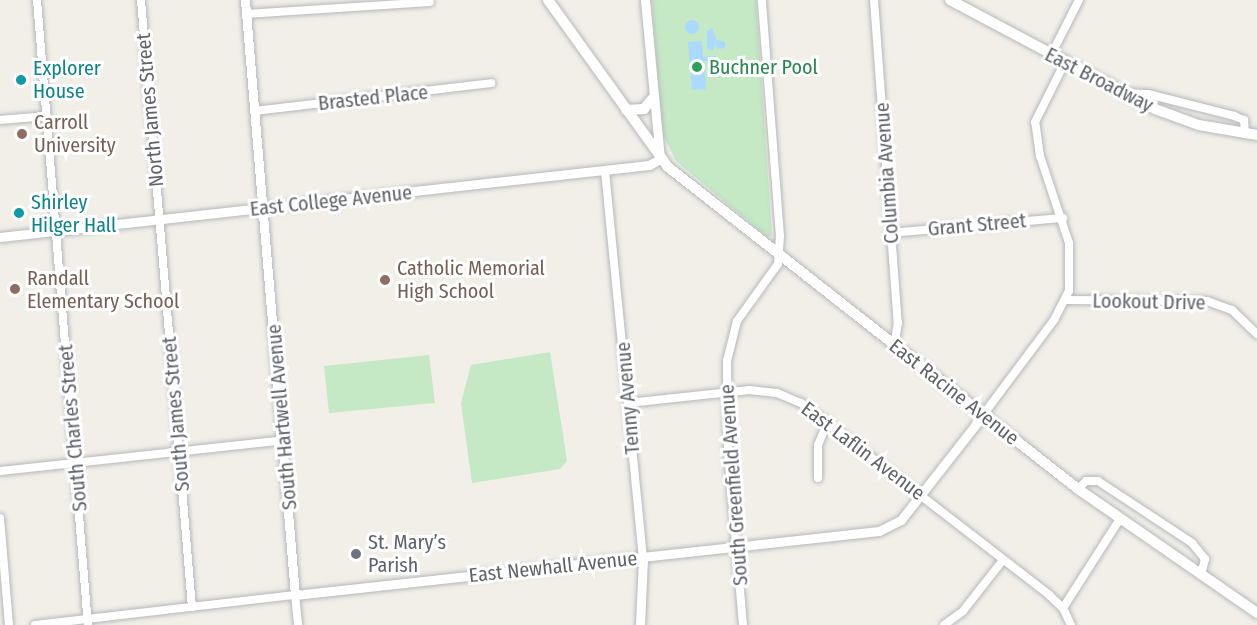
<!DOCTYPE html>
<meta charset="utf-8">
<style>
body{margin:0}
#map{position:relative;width:1257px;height:625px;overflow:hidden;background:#f1efe8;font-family:"Fira Sans Condensed",sans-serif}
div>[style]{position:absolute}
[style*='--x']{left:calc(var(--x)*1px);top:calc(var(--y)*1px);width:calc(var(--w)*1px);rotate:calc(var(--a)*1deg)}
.green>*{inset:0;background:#c5e8c5}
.water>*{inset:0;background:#aadaff}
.round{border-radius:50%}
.roads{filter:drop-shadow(0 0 2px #b5b8bc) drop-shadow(0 0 2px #b5b8bc)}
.minor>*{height:8px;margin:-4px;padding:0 4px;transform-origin:4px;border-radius:4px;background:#fff}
.tertiary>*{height:9px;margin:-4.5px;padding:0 4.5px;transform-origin:4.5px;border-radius:4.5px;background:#fff}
.secondary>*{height:10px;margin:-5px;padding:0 5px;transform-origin:5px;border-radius:5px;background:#fff}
.dots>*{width:16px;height:16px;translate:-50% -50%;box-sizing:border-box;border:3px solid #fff;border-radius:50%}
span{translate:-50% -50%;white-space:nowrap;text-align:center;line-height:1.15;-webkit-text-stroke:6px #fff;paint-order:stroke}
.leisure-label{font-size:20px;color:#27864d}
.left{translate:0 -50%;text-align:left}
.culture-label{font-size:20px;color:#0d838f}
.street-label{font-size:20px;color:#5f6368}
.education-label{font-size:20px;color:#785e54}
.worship-label{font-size:20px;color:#5b616d}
</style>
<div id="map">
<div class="green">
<div style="clip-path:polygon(652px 0,756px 0,772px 236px,767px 237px,676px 161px,662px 133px)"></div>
<div style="clip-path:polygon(550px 352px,567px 461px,560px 469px,472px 483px,461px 403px,471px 365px)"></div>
<div style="clip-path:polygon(429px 355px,435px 403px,329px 413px,324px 366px)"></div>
</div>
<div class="water">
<div class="round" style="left:685px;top:20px;width:14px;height:14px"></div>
<div style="clip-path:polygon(712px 28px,717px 40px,725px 42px,725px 48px,717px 49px,716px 43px,713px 51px,707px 49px,707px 31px)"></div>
<div style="clip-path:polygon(702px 41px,703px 57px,715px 56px,717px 72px,708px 73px,707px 61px,704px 61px,706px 89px,692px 90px,688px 42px)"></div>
</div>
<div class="roads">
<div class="minor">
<div style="--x:37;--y:0;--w:627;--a:85.34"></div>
<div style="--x:141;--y:0;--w:609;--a:85.2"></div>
<div style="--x:874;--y:0;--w:324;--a:85.8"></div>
<div style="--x:898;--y:323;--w:22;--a:100"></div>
<div style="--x:246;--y:14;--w:184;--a:-3.7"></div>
<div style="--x:1051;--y:55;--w:62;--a:-63"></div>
<div style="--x:1126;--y:93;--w:22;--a:3"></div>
<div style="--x:1148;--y:94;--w:89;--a:14.3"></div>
<div style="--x:1234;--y:116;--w:11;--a:22"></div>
<div style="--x:1244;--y:120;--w:14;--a:86"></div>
<div style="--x:254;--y:111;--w:239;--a:-6.7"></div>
<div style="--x:0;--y:120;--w:47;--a:-4.9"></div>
<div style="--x:605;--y:171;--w:389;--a:84.4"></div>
<div style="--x:891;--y:233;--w:173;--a:-5"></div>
<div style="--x:1066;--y:300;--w:141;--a:0.4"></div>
<div style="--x:1207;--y:301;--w:27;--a:20"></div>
<div style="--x:1232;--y:310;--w:35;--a:44"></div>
<div style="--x:628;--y:403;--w:122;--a:-6.1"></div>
<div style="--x:749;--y:390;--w:28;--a:6"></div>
<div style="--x:777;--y:393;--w:26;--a:23"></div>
<div style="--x:801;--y:403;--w:314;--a:37.7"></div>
<div style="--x:1049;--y:595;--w:19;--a:43"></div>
<div style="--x:1063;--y:608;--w:19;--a:65"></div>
<div style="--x:983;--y:415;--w:119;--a:-53.2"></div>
<div style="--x:1054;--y:320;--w:33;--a:-63"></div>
<div style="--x:1069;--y:291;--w:48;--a:-90"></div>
<div style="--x:1069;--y:243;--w:92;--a:-108.4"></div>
<div style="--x:1040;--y:156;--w:34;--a:-98"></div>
<div style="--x:1035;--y:122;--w:67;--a:-63.4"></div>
<div style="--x:0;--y:471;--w:286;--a:-6.2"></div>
<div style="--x:818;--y:478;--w:33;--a:-90"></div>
<div style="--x:818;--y:445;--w:25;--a:-67"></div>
<div style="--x:1078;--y:489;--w:11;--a:-45"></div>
<div style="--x:1086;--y:481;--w:12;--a:0"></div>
<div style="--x:1098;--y:481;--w:113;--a:33.4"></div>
<div style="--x:1192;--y:543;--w:21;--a:51"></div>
<div style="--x:1205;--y:559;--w:16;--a:104"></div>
<div style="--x:0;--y:518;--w:107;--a:85.2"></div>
<div style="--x:1063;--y:608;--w:106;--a:-57.4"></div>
<div style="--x:35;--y:625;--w:262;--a:-6.6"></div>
<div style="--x:295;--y:595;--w:30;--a:84"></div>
<div style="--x:743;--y:625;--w:177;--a:-94.9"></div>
<div style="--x:728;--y:449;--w:88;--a:-90.7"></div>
<div style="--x:727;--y:361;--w:41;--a:-76"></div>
<div style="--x:737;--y:321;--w:70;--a:-54.3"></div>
<div style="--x:778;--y:264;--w:28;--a:-86"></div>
<div style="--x:780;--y:236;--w:237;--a:-94.4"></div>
<div style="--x:944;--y:625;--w:24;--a:-36"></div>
<div style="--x:963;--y:611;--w:65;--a:-51.9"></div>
</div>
<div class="tertiary">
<div style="--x:245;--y:0;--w:597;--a:85.2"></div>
<div style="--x:295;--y:595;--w:587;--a:-6.25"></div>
<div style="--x:879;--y:531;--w:25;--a:-27"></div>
<div style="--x:901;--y:520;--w:133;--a:-52"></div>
<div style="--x:0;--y:237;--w:653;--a:-6.33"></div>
<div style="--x:649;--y:165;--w:13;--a:-29"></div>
<div style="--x:660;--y:159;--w:160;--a:-95.4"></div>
<div style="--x:640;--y:625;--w:67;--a:-87.4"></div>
</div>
<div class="secondary">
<div style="--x:548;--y:0;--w:206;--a:54.3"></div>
<div style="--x:668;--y:167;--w:521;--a:38.14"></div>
<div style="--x:1078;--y:489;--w:218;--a:34.7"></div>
<div style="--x:950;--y:0;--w:232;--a:28"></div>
<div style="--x:1155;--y:109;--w:47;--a:20"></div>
<div style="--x:1199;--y:125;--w:59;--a:9.8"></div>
<div style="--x:626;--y:110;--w:18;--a:-3"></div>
<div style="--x:644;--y:109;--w:13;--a:-51"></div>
</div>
</div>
<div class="dots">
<div style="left:697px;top:67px;background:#2e9e5b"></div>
<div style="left:21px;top:80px;background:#0f9aa8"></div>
<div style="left:22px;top:134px;background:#8d6e63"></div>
<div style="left:19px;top:213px;background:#0f9aa8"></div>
<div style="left:385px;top:280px;background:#8d6e63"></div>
<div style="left:15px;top:289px;background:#8d6e63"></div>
<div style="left:356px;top:554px;background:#6b7280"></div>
</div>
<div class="leisure-label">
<span class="left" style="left:709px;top:67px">Buchner Pool</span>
</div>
<div class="culture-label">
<span class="left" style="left:33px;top:80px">Explorer<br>House</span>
<span class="left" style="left:31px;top:214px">Shirley<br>Hilger Hall</span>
</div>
<div class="street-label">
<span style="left:1099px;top:80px;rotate:27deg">East Broadway</span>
<span style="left:373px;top:98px;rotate:-6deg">Brasted Place</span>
<span style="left:150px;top:110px;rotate:-95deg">North James Street</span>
<span style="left:887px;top:173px;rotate:-94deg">Columbia Avenue</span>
<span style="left:331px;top:201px;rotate:-6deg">East College Avenue</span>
<span style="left:977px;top:225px;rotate:-5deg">Grant Street</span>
<span style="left:1149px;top:302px;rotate:1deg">Lookout Drive</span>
<span style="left:954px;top:392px;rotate:38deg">East Racine Avenue</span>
<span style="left:628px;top:398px;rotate:-95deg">Tenny Avenue</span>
<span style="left:176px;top:414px;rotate:-95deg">South James Street</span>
<span style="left:282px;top:417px;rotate:-95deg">South Hartwell Avenue</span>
<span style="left:73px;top:428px;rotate:-95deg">South Charles Street</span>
<span style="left:863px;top:451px;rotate:37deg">East Laflin Avenue</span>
<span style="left:734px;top:485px;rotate:-94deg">South Greenfield Avenue</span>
<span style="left:553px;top:567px;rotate:-6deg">East Newhall Avenue</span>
</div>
<div class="education-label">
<span class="left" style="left:34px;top:134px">Carroll<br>University</span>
<span class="left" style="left:397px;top:280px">Catholic Memorial<br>High School</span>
<span class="left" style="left:27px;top:290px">Randall<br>Elementary School</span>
</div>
<div class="worship-label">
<span class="left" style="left:368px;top:554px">St. Mary’s<br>Parish</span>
</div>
</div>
